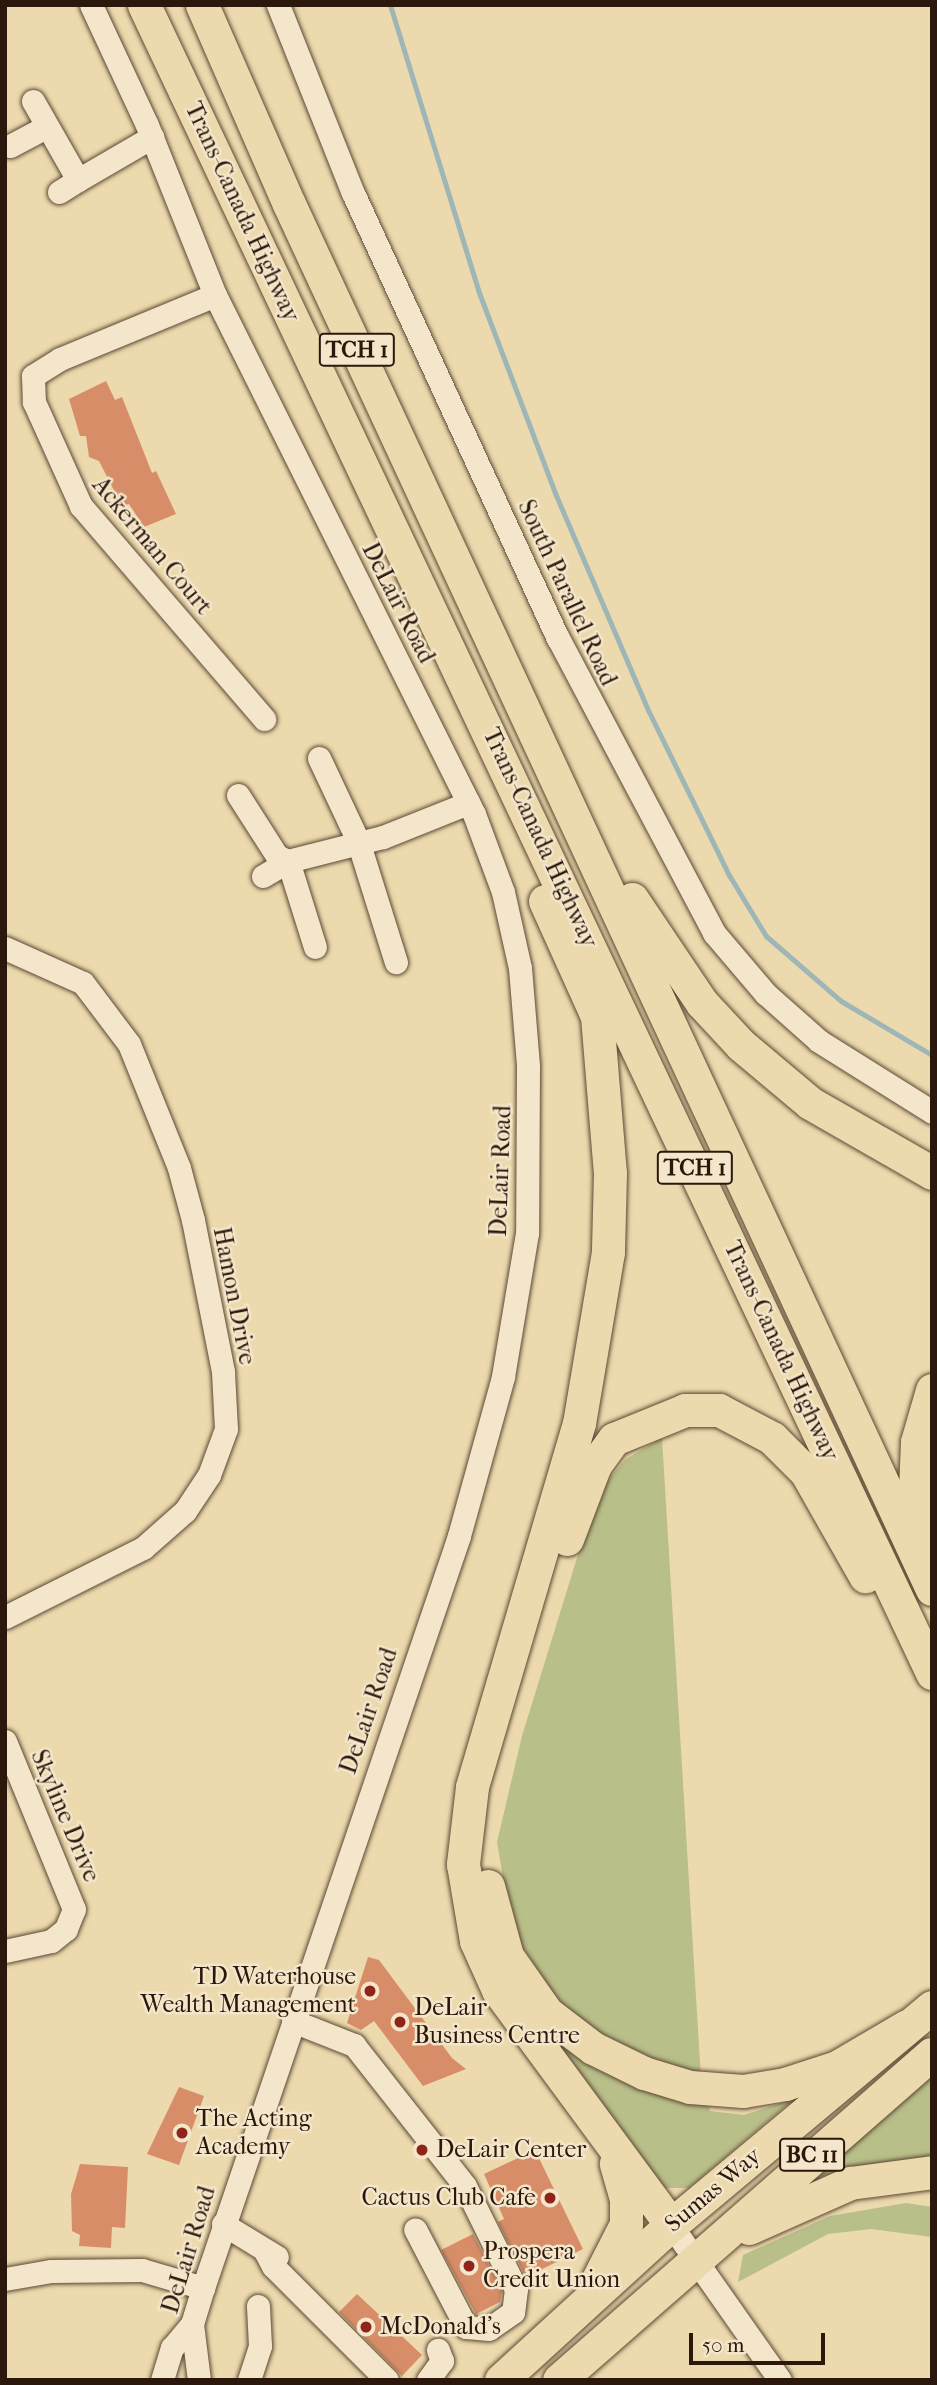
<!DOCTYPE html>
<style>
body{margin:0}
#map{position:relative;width:937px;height:2385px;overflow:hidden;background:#ecd9ad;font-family:"IM FELL French Canon",serif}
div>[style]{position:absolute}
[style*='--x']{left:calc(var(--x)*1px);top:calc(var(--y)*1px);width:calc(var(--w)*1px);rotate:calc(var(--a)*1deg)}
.green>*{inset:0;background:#b9bf89}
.stream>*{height:5px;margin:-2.5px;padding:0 2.5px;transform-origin:2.5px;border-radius:2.5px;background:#9eb7b6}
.building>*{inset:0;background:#d78e68}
.roads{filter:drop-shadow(0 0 2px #5c4834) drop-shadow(0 0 2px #5c4834)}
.minor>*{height:23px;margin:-11.5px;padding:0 11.5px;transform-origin:11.5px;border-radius:11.5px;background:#f3e6ca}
.highway>*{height:33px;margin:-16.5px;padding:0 16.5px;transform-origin:16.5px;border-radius:16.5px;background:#ecd9ad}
.dots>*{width:19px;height:19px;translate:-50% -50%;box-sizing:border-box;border:4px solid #f3e6ca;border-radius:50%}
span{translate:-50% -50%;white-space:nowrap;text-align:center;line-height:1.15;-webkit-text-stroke:5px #f3e6ca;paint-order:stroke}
.shield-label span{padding:2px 5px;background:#f3e6ca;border:2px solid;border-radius:5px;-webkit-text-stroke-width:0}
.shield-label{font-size:23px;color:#2c170c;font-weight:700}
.street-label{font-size:24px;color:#2c170c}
.poi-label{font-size:24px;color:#2c170c}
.right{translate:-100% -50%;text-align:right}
.left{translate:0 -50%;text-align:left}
.frame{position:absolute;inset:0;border:7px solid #2c170c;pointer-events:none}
.scale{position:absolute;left:689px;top:2333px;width:136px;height:32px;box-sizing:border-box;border:4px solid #2c170c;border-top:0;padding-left:9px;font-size:21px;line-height:24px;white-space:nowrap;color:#2c170c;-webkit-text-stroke:5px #f3e6ca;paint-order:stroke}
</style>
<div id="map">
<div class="green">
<div style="clip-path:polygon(662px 1438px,701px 2079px,710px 2111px,744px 2115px,794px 2099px,689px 2188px,663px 2188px,552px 2045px,546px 1984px,512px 1930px,497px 1842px,522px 1736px,597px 1493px,626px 1459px)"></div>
<div style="clip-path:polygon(932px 2076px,932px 2161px,811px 2177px)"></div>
<div style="clip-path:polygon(906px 2203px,932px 2207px,932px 2237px,871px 2229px,828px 2234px,738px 2282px,743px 2255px,830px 2216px)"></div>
</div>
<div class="stream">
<div style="--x:390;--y:5;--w:298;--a:72.8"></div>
<div style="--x:478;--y:290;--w:217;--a:69.2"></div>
<div style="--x:555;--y:493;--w:238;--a:66.8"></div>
<div style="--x:649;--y:712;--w:182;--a:63.9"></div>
<div style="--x:729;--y:875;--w:71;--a:58.8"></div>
<div style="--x:766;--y:936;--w:99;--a:40.9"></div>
<div style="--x:841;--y:1001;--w:106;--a:30.7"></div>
</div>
<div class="building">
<div style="clip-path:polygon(106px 381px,115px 400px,122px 397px,152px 473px,156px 471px,176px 514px,144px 527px,129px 504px,122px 506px,99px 461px,89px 457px,86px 436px,80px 436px,69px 399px)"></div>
<div style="clip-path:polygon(368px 1957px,379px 1960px,452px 2058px,466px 2069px,423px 2086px,374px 2021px,361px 2030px,347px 2023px)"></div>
<div style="clip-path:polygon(179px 2087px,204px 2096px,179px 2165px,147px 2154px)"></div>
<div style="clip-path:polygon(535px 2150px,583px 2249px,526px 2277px,498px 2222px,504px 2219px,484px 2174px)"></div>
<div style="clip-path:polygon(80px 2164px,128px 2167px,125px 2228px,112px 2227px,111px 2248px,79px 2246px,80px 2235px,72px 2231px,71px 2194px)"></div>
<div style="clip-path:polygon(473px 2234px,502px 2291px,500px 2302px,476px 2314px,441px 2250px)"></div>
<div style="clip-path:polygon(357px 2294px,422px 2355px,402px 2376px,339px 2312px)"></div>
</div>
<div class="roads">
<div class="minor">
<div style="--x:91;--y:5;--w:132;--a:65"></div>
<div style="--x:147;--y:125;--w:183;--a:68.2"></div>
<div style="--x:215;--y:295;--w:580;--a:63.48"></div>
<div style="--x:474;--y:814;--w:83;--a:69.6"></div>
<div style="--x:503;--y:892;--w:78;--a:77.4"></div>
<div style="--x:520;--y:968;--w:98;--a:85.3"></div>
<div style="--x:528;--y:1066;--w:167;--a:90.3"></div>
<div style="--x:527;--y:1233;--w:146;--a:99.5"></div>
<div style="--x:503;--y:1377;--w:165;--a:105.5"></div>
<div style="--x:459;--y:1536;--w:794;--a:108.8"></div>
<div style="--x:203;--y:2288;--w:38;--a:107"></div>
<div style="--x:192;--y:2324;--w:56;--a:82.9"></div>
<div style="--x:278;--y:5;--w:202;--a:68.3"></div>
<div style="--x:353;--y:193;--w:490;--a:65.3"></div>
<div style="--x:558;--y:638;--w:334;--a:62.1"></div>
<div style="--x:714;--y:933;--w:80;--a:49.6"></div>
<div style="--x:766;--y:994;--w:71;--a:41.6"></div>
<div style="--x:819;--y:1041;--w:133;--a:32.1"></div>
<div style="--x:33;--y:101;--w:91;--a:60.3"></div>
<div style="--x:78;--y:180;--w:86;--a:-30.2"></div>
<div style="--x:10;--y:146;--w:40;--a:-28"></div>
<div style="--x:59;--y:192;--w:22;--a:-32"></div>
<div style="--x:215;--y:295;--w:168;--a:157.6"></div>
<div style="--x:60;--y:359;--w:32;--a:148"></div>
<div style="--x:33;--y:376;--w:26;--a:88"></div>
<div style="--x:34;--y:402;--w:114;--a:65.7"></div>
<div style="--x:81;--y:506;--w:281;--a:49.3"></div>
<div style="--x:319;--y:758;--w:92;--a:64.8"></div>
<div style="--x:358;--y:841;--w:127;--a:72.6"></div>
<div style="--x:238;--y:795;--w:72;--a:57.4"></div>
<div style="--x:277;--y:856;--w:12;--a:24"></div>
<div style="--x:288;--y:861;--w:90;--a:72.6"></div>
<div style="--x:263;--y:876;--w:29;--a:-31"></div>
<div style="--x:288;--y:861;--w:98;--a:-14.2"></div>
<div style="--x:383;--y:837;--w:92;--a:-21.8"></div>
<div style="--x:5;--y:948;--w:85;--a:24.2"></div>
<div style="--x:83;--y:983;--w:76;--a:53"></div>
<div style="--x:129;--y:1044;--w:134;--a:68"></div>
<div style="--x:179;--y:1168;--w:54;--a:74.9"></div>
<div style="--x:193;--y:1220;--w:155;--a:78.8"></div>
<div style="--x:223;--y:1372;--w:57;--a:87"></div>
<div style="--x:226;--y:1429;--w:49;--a:110.3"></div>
<div style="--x:209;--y:1475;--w:43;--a:123.7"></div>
<div style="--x:185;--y:1511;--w:56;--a:138.6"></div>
<div style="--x:143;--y:1548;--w:154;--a:153.4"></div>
<div style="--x:5;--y:1741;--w:182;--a:67.7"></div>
<div style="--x:74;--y:1909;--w:22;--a:112"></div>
<div style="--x:66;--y:1929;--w:19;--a:141"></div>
<div style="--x:51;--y:1941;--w:47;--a:167.7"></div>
<div style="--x:293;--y:2021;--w:66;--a:21.5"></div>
<div style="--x:354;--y:2045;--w:179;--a:51.8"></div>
<div style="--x:465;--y:2186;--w:115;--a:63.7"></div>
<div style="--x:516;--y:2289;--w:23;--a:97"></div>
<div style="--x:513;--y:2312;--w:29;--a:145"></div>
<div style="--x:489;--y:2329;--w:23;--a:-175"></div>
<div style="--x:466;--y:2327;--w:110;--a:-117.5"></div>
<div style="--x:223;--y:2224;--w:63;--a:31.4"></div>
<div style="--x:671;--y:2225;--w:189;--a:54.9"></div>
<div style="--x:265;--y:2251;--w:17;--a:62"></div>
<div style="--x:273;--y:2266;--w:161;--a:45"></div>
<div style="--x:5;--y:2279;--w:47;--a:-9.9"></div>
<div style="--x:51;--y:2271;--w:91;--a:-0.6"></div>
<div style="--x:142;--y:2270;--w:64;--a:16.4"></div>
<div style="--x:162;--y:2380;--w:34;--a:-73"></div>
<div style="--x:172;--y:2348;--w:31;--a:-50"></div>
<div style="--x:249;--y:2380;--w:36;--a:-72"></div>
<div style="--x:260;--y:2346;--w:40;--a:-92.9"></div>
<div style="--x:428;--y:2380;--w:24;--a:-54"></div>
<div style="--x:442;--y:2361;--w:12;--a:-110"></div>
</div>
<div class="highway">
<div style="--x:144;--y:5;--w:1845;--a:64.71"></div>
<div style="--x:202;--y:5;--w:217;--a:66.4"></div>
<div style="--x:289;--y:204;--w:1527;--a:65.1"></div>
<div style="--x:632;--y:899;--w:125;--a:56.1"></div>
<div style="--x:702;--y:1003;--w:57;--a:47.1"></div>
<div style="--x:741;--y:1045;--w:90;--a:40"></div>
<div style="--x:810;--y:1103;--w:141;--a:29.8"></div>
<div style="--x:545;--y:901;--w:126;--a:65.7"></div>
<div style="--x:597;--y:1016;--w:158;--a:85.3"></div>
<div style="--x:610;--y:1173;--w:79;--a:91.5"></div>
<div style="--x:608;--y:1252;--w:173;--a:99.6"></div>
<div style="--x:579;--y:1423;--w:379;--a:106.4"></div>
<div style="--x:472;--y:1787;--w:78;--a:96.7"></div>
<div style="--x:463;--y:1864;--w:78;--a:80.4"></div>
<div style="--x:476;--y:1941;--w:54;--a:65.8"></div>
<div style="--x:498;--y:1990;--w:292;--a:53.6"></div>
<div style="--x:932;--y:1390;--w:54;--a:106.1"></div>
<div style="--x:917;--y:1442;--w:47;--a:92.4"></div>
<div style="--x:915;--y:1489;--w:63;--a:74.4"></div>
<div style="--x:567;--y:1539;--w:79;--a:-69.3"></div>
<div style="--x:595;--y:1465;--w:32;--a:-54"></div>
<div style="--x:614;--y:1439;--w:77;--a:-22.2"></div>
<div style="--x:685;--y:1410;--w:34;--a:0"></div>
<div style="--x:719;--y:1410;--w:60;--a:27.8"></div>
<div style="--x:772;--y:1438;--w:48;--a:45"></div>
<div style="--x:806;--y:1472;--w:120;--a:60.4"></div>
<div style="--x:488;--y:1886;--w:73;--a:74.8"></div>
<div style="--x:507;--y:1956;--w:70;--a:54.9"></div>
<div style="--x:547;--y:2013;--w:58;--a:37.3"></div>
<div style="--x:593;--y:2048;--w:57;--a:26.1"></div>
<div style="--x:644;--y:2073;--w:48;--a:16.9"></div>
<div style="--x:690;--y:2087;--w:53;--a:4.3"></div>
<div style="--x:743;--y:2091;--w:43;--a:-9.5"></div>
<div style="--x:785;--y:2084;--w:55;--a:-18.1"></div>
<div style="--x:837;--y:2067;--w:81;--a:-30.4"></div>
<div style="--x:749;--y:2228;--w:111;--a:-24"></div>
<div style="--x:850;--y:2183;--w:83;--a:-7.6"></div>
<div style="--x:598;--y:2279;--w:62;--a:-63"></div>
<div style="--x:626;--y:2224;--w:25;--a:-90"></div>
<div style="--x:626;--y:2199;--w:37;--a:-106"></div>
<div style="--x:501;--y:2380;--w:230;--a:-42.4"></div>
<div style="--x:671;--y:2225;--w:340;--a:-39.9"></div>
<div style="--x:559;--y:2380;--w:495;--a:-41.2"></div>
</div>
</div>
<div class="dots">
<div style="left:370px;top:1991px;background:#8f2418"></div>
<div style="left:400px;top:2022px;background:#8f2418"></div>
<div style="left:182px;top:2133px;background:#8f2418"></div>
<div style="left:422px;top:2150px;background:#8f2418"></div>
<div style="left:550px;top:2198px;background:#8f2418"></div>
<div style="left:469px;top:2266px;background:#8f2418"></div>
<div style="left:366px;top:2327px;background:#8f2418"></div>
</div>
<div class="shield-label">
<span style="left:357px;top:350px">TCH 1</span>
<span style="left:695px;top:1168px">TCH 1</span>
<span style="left:812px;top:2155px">BC 11</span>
</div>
<div class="street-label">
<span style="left:242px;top:212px;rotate:65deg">Trans-Canada Highway</span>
<span style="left:152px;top:546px;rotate:50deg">Ackerman Court</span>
<span style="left:567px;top:593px;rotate:65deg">South Parallel Road</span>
<span style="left:398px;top:603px;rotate:63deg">DeLair Road</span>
<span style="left:540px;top:838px;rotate:65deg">Trans-Canada Highway</span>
<span style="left:501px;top:1171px;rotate:-88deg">DeLair Road</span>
<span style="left:234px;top:1296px;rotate:79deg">Hamon Drive</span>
<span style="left:781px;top:1351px;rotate:65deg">Trans-Canada Highway</span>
<span style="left:369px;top:1711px;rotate:-71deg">DeLair Road</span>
<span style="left:65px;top:1816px;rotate:67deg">Skyline Drive</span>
<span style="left:713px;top:2190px;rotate:-40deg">Sumas Way</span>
<span style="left:189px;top:2250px;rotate:-73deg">DeLair Road</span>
</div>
<div class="poi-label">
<span class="right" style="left:356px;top:1991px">TD Waterhouse<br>Wealth Management</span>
<span class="left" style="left:414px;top:2022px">DeLair<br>Business Centre</span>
<span class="left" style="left:196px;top:2133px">The Acting<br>Academy</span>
<span class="left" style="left:436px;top:2150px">DeLair Center</span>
<span class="right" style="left:536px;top:2198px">Cactus Club Cafe</span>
<span class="left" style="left:483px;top:2266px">Prospera<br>Credit Union</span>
<span class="left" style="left:380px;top:2327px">McDonald's</span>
</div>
<div class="frame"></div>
<div class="scale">50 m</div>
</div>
